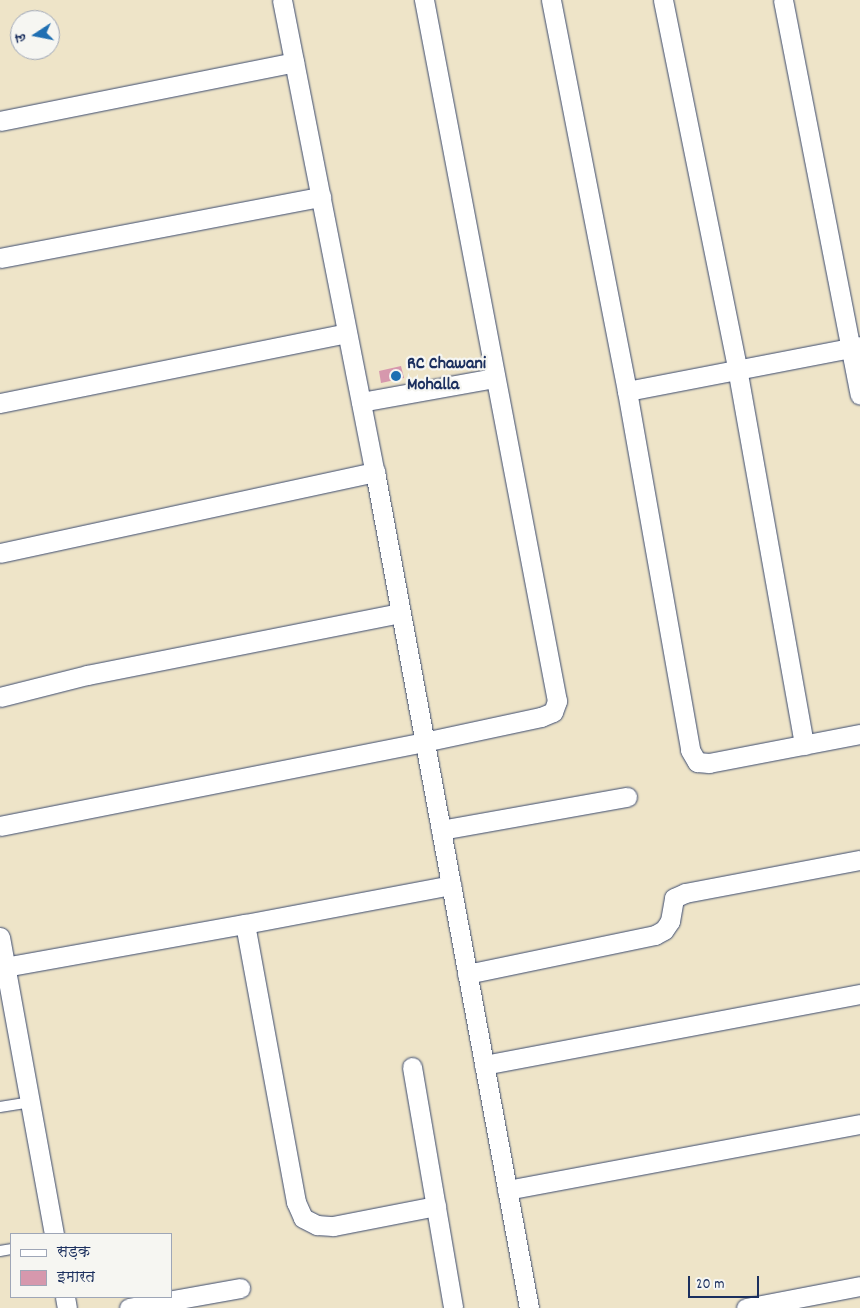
<!DOCTYPE html>
<meta charset="utf-8">
<style>
body{margin:0}
#map{position:relative;width:860px;height:1308px;overflow:hidden;background:#eee4c8;font-family:Dekko,"Playpen Sans Deva",sans-serif}
div>[style]{position:absolute}
[style*='--x']{left:calc(var(--x)*1px);top:calc(var(--y)*1px);width:calc(var(--w)*1px);rotate:calc(var(--a)*1deg)}
.building>*{inset:0;background:#d698ad}
.roads{filter:drop-shadow(0 0 1px #3b4a6e) drop-shadow(0 0 1px #3b4a6e)}
.service>*{height:10px;margin:-5px;padding:0 5px;transform-origin:5px;border-radius:5px;background:#fff}
.minor>*{height:19px;margin:-9.5px;padding:0 9.5px;transform-origin:9.5px;border-radius:9.5px;background:#fff}
.dots>*{width:14px;height:14px;translate:-50% -50%;box-sizing:border-box;border:2px solid #f6f6f2;border-radius:50%}
span{translate:-50% -50%;white-space:nowrap;text-align:center;line-height:1.15;-webkit-text-stroke:4.5px #f6f6f2;paint-order:stroke}
.poi-label{font-size:18px;color:#1b2f5e;font-weight:700}
.left{translate:0 -50%;text-align:left}
.legend{position:absolute;left:10px;top:1233px;width:162px;height:65px;box-sizing:border-box;background:#f6f6f2;border:1px solid #9ea6b7;margin:0;padding:6px 9px;list-style:none;font-size:15px;color:#1b2f5e}
.legend li{display:flex;align-items:center;gap:10px;height:25px}
.legend b{width:25px;border:1px solid #9ea6b7}
.north{position:absolute;left:10px;top:10px;width:50px;height:50px;box-sizing:border-box;background:#f6f6f2;border:1px solid #9ea6b7;border-radius:50%;rotate:259deg;font-size:14px;font-weight:700;line-height:20px;text-align:center;color:#1b2f5e}
.north::after{content:'';display:block;margin:auto;width:18px;height:22px;background:#1f6fb2;clip-path:polygon(50% 0,100% 100%,50% 72%,0 100%)}
.scale{position:absolute;left:688px;top:1276px;width:71px;height:22px;box-sizing:border-box;border:2px solid #1b2f5e;border-top:0;padding-left:6px;font-size:15px;line-height:18px;white-space:nowrap;color:#1b2f5e;-webkit-text-stroke:4px #f6f6f2;paint-order:stroke}
</style>
<div id="map">
<div class="building">
<div style="clip-path:polygon(401px 366px,404px 378px,381px 383px,379px 371px)"></div>
</div>
<div class="roads">
<div class="service">
<div style="--x:0;--y:1107;--w:30;--a:-9"></div>
<div style="--x:0;--y:1251;--w:11;--a:-10"></div>
</div>
<div class="minor">
<div style="--x:282;--y:0;--w:481;--a:78.9"></div>
<div style="--x:375;--y:472;--w:850;--a:79.56"></div>
<div style="--x:551;--y:0;--w:398;--a:79"></div>
<div style="--x:627;--y:391;--w:364;--a:80"></div>
<div style="--x:690;--y:750;--w:14;--a:60"></div>
<div style="--x:697;--y:762;--w:12;--a:5"></div>
<div style="--x:709;--y:763;--w:154;--a:-10.9"></div>
<div style="--x:663;--y:0;--w:375;--a:78.6"></div>
<div style="--x:737;--y:368;--w:383;--a:79.9"></div>
<div style="--x:783;--y:0;--w:402;--a:79"></div>
<div style="--x:0;--y:121;--w:300;--a:-11.3"></div>
<div style="--x:0;--y:258;--w:327;--a:-10.8"></div>
<div style="--x:627;--y:391;--w:237;--a:-10.9"></div>
<div style="--x:361;--y:402;--w:136;--a:-10.2"></div>
<div style="--x:0;--y:403;--w:353;--a:-11.4"></div>
<div style="--x:0;--y:553;--w:384;--a:-12.2"></div>
<div style="--x:0;--y:697;--w:90;--a:-14.2"></div>
<div style="--x:87;--y:675;--w:318;--a:-11.2"></div>
<div style="--x:0;--y:826;--w:432;--a:-11.2"></div>
<div style="--x:424;--y:742;--w:120;--a:-12.1"></div>
<div style="--x:541;--y:717;--w:13;--a:-23"></div>
<div style="--x:553;--y:712;--w:12;--a:-70"></div>
<div style="--x:557;--y:701;--w:714;--a:-100.74"></div>
<div style="--x:441;--y:830;--w:189;--a:-10.1"></div>
<div style="--x:245;--y:924;--w:210;--a:-10.7"></div>
<div style="--x:0;--y:937;--w:302;--a:79.7"></div>
<div style="--x:5;--y:967;--w:244;--a:-10.2"></div>
<div style="--x:245;--y:924;--w:283;--a:79.6"></div>
<div style="--x:296;--y:1202;--w:17;--a:66"></div>
<div style="--x:303;--y:1218;--w:16;--a:27"></div>
<div style="--x:317;--y:1225;--w:16;--a:4"></div>
<div style="--x:333;--y:1226;--w:105;--a:-11"></div>
<div style="--x:467;--y:974;--w:192;--a:-11.7"></div>
<div style="--x:655;--y:935;--w:10;--a:-29"></div>
<div style="--x:664;--y:930;--w:11;--a:-56"></div>
<div style="--x:670;--y:921;--w:23;--a:-80"></div>
<div style="--x:674;--y:898;--w:12;--a:-24"></div>
<div style="--x:685;--y:893;--w:178;--a:-10.7"></div>
<div style="--x:484;--y:1065;--w:383;--a:-10.7"></div>
<div style="--x:412;--y:1067;--w:244;--a:80.3"></div>
<div style="--x:507;--y:1190;--w:359;--a:-10.6"></div>
<div style="--x:65;--y:1297;--w:11;--a:80"></div>
<div style="--x:129;--y:1308;--w:113;--a:-10.2"></div>
<div style="--x:746;--y:1308;--w:116;--a:-10.9"></div>
</div>
</div>
<div class="dots">
<div style="left:396px;top:376px;background:#1f6fb2"></div>
</div>
<div class="poi-label">
<span class="left" style="left:407px;top:376px">RC Chawani<br>Mohalla</span>
</div>
<ul class="legend">
<li><b style="height:6px;background:#fff"></b>सड़क</li>
<li><b style="height:14px;background:#d698ad"></b>इमारत</li>
</ul>
<div class="north">उ</div>
<div class="scale">20 m</div>
</div>
